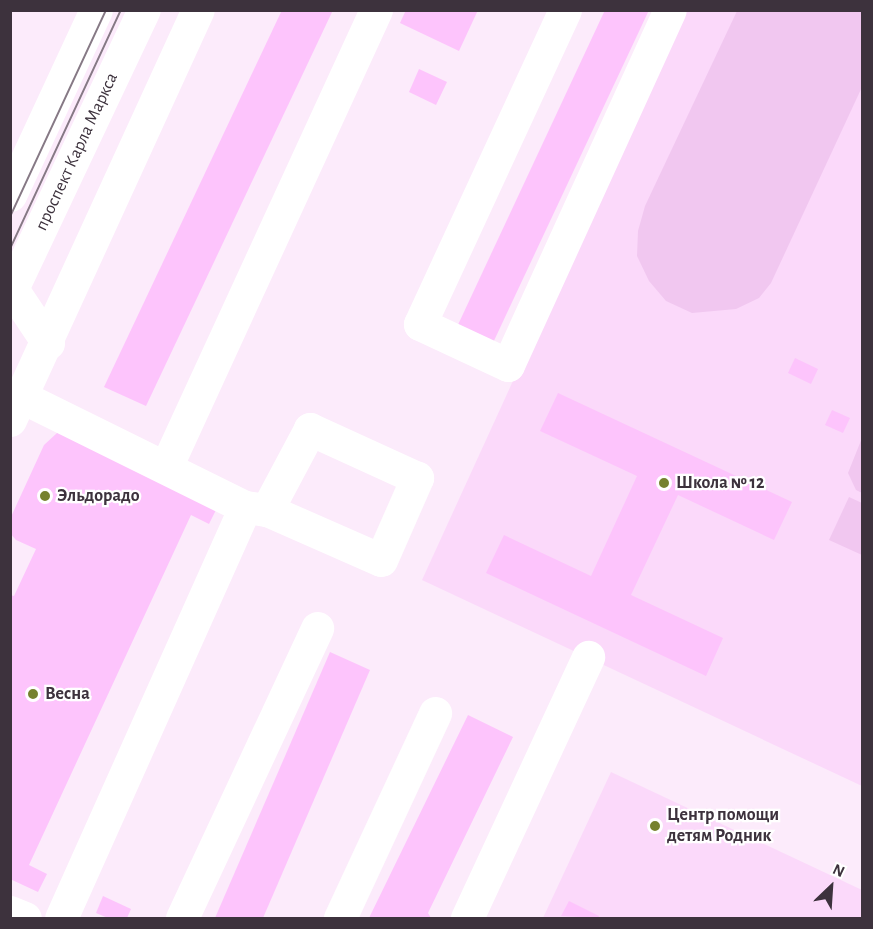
<!DOCTYPE html>
<meta charset="utf-8">
<style>
body{margin:0}
#map{position:relative;width:873px;height:929px;overflow:hidden;background:#fcebfb;font-family:"Alegreya Sans",sans-serif}
div>[style]{position:absolute}
[style*='--x']{left:calc(var(--x)*1px);top:calc(var(--y)*1px);width:calc(var(--w)*1px);rotate:calc(var(--a)*1deg)}
.built>*{inset:0;background:#fbd9fa}
.green>*{inset:0;background:#f1c7f0}
.building>*{inset:0;background:#fdc4fc}
.minor>*{height:33px;margin:-16.5px;padding:0 16.5px;transform-origin:16.5px;border-radius:16.5px;background:#fff}
.major>*{height:33px;margin:-16.5px;padding:0 16.5px;transform-origin:16.5px;border-radius:16.5px;background:#fff}
.tram>*{height:1.5px;margin:-0.75px;padding:0 0.75px;transform-origin:0.75px;border-radius:0.75px;background:#867985}
.dots>*{width:16px;height:16px;translate:-50% -50%;box-sizing:border-box;border:3px solid #fff;border-radius:50%}
span{translate:-50% -50%;white-space:nowrap;text-align:center;line-height:1.15;-webkit-text-stroke:4.5px #fff;paint-order:stroke}
.street-label{font-size:18px;color:#3d323d}
.poi-label{font-size:18px;color:#3d323d;font-weight:700}
.left{translate:0 -50%;text-align:left}
.frame{position:absolute;inset:0;border:12px solid #3d323d;pointer-events:none}
.north{position:absolute;left:801px;top:857px;width:60px;height:60px;-webkit-text-stroke:4px #fff;paint-order:stroke;rotate:25deg;font-size:16px;font-weight:700;line-height:24px;text-align:center;color:#3d323d}
.north::after{content:'';display:block;margin:auto;width:21px;height:27px;background:#3d323d;clip-path:polygon(50% 0,100% 100%,50% 72%,0 100%)}
</style>
<div id="map">
<div class="built">
<div style="clip-path:polygon(682px 11px,862px 11px,862px 786px,422px 580px)"></div>
<div style="clip-path:polygon(611px 772px,862px 890px,862px 918px,543px 918px)"></div>
</div>
<div class="green">
<div style="clip-path:polygon(737px 11px,862px 11px,862px 87px,771px 283px,759px 298px,736px 309px,692px 313px,666px 301px,649px 281px,637px 256px,638px 231px,645px 206px)"></div>
<div style="clip-path:polygon(862px 438px,862px 493px,856px 490px,848px 473px)"></div>
<div style="clip-path:polygon(849px 497px,862px 503px,862px 555px,829px 540px)"></div>
</div>
<div class="building">
<div style="clip-path:polygon(282px 10px,333px 10px,146px 406px,104px 387px)"></div>
<div style="clip-path:polygon(406px 10px,478px 10px,459px 51px,400px 23px)"></div>
<div style="clip-path:polygon(605px 10px,649px 10px,492px 345px,456px 329px)"></div>
<div style="clip-path:polygon(419px 69px,447px 82px,436px 105px,409px 92px)"></div>
<div style="clip-path:polygon(795px 358px,818px 369px,811px 384px,788px 373px)"></div>
<div style="clip-path:polygon(558px 393px,792px 502px,774px 540px,678px 495px,631px 595px,723px 638px,706px 676px,486px 573px,504px 535px,591px 576px,637px 476px,540px 431px)"></div>
<div style="clip-path:polygon(832px 410px,850px 418px,843px 433px,825px 425px)"></div>
<div style="clip-path:polygon(57px 433px,74px 434px,219px 504px,209px 524px,191px 515px,29px 865px,47px 874px,38px 892px,10px 879px,10px 595px,14px 596px,36px 549px,16px 540px,10px 533px,10px 519px,44px 445px)"></div>
<div style="clip-path:polygon(330px 652px,370px 670px,263px 918px,215px 918px)"></div>
<div style="clip-path:polygon(468px 715px,513px 737px,428px 913px,431px 918px,369px 918px)"></div>
<div style="clip-path:polygon(103px 896px,131px 909px,127px 918px,108px 918px,96px 913px)"></div>
<div style="clip-path:polygon(569px 901px,599px 916px,598px 918px,561px 916px)"></div>
</div>
<div class="minor">
<div style="--x:565;--y:10;--w:346;--a:114.8"></div>
<div style="--x:420;--y:324;--w:97;--a:25"></div>
<div style="--x:508;--y:365;--w:390;--a:-65.5"></div>
<div style="--x:12;--y:289;--w:65;--a:56.3"></div>
<div style="--x:22;--y:397;--w:249;--a:26.3"></div>
<div style="--x:245;--y:507;--w:450;--a:114.1"></div>
<div style="--x:10;--y:420;--w:451;--a:-65.4"></div>
<div style="--x:166;--y:467;--w:503;--a:-65.32"></div>
<div style="--x:245;--y:507;--w:22;--a:8"></div>
<div style="--x:267;--y:510;--w:124;--a:23.7"></div>
<div style="--x:381;--y:560;--w:90;--a:-66.3"></div>
<div style="--x:417;--y:478;--w:118;--a:-155.4"></div>
<div style="--x:310;--y:429;--w:92;--a:118"></div>
<div style="--x:10;--y:912;--w:16;--a:22"></div>
<div style="--x:182;--y:918;--w:320;--a:-65"></div>
<div style="--x:340;--y:918;--w:226;--a:-65.1"></div>
<div style="--x:467;--y:918;--w:288;--a:-65.1"></div>
</div>
<div class="major">
<div style="--x:10;--y:195;--w:204;--a:-65.1"></div>
<div style="--x:10;--y:293;--w:313;--a:-64.7"></div>
</div>
<div class="tram">
<div style="--x:10;--y:217;--w:228;--a:-65.1"></div>
<div style="--x:10;--y:249;--w:264;--a:-65.1"></div>
</div>
<div class="dots">
<div style="left:664px;top:483px;background:#75812e"></div>
<div style="left:45px;top:496px;background:#75812e"></div>
<div style="left:33px;top:694px;background:#75812e"></div>
<div style="left:655px;top:826px;background:#75812e"></div>
</div>
<div class="street-label">
<span style="left:77px;top:152px;rotate:-65deg">проспект Карла Маркса</span>
</div>
<div class="poi-label">
<span class="left" style="left:676px;top:483px">Школа № 12</span>
<span class="left" style="left:57px;top:496px">Эльдорадо</span>
<span class="left" style="left:45px;top:694px">Весна</span>
<span class="left" style="left:667px;top:826px">Центр помощи<br>детям Родник</span>
</div>
<div class="frame"></div>
<div class="north">N</div>
</div>
